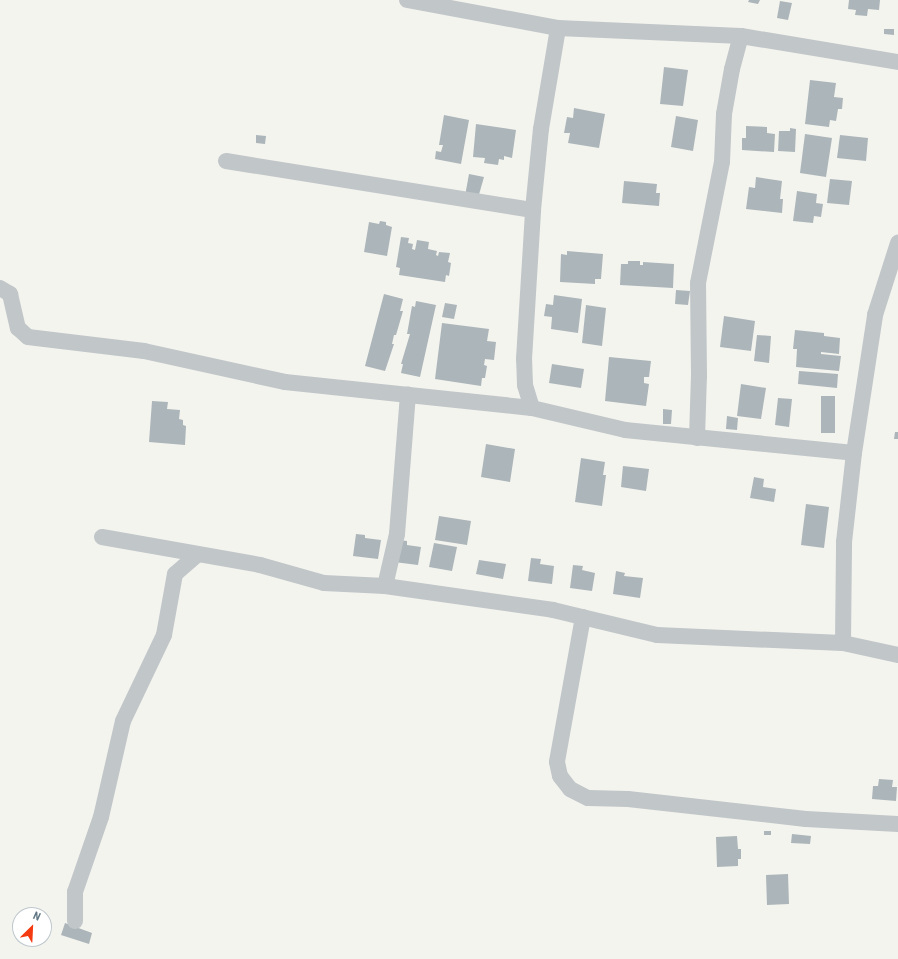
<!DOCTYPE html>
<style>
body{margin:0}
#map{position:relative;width:898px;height:959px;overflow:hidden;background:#f4f4ef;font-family:"Roboto Condensed",sans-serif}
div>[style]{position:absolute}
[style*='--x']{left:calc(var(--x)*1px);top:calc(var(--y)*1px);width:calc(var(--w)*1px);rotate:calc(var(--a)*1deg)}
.building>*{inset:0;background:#acb5b9}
.minor>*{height:16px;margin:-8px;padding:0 8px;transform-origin:8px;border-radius:8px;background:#c1c6c9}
span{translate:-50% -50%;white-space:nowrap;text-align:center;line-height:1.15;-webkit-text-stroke:4px #fff;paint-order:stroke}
.north{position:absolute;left:12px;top:907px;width:40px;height:40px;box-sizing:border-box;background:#fff;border:1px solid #bfc8ce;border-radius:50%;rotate:24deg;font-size:11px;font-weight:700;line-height:16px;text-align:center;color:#607684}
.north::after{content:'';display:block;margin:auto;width:14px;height:18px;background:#f43a10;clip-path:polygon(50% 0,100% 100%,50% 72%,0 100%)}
</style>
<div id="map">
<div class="building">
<div style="clip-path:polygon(749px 0,760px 0,758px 4px,748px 2px)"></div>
<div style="clip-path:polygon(849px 0,880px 0,879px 10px,868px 9px,867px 16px,855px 15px,856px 10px,848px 9px)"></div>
<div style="clip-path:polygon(780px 1px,792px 3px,788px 20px,777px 18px)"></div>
<div style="clip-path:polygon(884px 29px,894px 29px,894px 35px,884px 34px)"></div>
<div style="clip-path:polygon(664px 67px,688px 70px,683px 106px,660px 104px)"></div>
<div style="clip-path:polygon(810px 80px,836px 83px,834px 97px,843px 98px,842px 109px,838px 109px,836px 121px,830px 120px,829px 127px,805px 124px)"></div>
<div style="clip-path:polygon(574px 108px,605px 114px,599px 148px,568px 143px,570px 133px,564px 133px,567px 117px,573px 118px)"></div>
<div style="clip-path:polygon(444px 115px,469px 120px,461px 164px,435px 159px,436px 151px,441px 152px,443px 145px,439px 145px)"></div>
<div style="clip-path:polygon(676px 116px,698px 120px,693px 151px,671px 147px)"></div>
<div style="clip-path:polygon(476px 124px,516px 130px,512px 158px,504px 156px,504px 160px,499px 159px,498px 165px,484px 163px,485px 158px,473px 157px)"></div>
<div style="clip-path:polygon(746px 126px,767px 127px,767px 133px,775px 134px,774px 152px,742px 150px,742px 138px,746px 138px)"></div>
<div style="clip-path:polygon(790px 128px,796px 129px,795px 152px,778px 151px,779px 131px,790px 131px)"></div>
<div style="clip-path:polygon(805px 134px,832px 138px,826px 177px,800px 173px)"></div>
<div style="clip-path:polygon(256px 135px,266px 136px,265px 144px,256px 143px)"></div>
<div style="clip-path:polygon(840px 135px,868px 138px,866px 161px,837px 158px)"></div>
<div style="clip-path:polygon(469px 174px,484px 177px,478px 198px,465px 196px)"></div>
<div style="clip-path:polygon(756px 177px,782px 181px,780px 199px,783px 199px,782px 213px,746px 209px,749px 187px,755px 188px)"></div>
<div style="clip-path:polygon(830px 179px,852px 181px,849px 205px,827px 203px)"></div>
<div style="clip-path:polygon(624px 181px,657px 184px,656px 193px,660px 193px,659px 206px,622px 203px)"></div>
<div style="clip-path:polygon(797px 191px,817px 194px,816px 203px,823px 204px,821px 217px,814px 216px,813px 223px,793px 221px)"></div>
<div style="clip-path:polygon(380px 221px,386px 222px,386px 225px,392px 227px,387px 256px,364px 252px,369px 222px,379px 224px)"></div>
<div style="clip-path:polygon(401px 237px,409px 238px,408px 243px,413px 244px,412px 249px,415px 250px,417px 240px,429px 242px,428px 249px,437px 251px,436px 255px,438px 256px,439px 252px,450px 253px,448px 262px,451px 263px,449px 276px,446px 275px,445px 282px,399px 275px,400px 268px,396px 267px)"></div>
<div style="clip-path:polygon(567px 251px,603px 254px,601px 279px,595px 279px,595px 284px,560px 282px,561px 254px,567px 255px)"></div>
<div style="clip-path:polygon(628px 261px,640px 261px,640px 265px,643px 265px,643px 262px,674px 264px,673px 288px,620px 285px,621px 264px,628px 264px)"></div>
<div style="clip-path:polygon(676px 290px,690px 291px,688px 305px,675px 304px)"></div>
<div style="clip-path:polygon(384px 294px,403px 299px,400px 311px,403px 311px,396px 335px,394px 335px,392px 344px,394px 344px,385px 371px,365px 366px)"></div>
<div style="clip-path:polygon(554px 295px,582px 299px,578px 333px,551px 329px,552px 317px,544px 316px,546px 304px,553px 305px)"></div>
<div style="clip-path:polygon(416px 301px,436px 305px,420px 377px,401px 373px,403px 364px,401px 364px,410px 334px,407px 334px,412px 306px,415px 307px)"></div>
<div style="clip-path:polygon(445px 303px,457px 305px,454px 319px,442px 317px)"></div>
<div style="clip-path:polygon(586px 305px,606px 308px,602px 346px,582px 343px)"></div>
<div style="clip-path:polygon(724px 316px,755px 321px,751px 351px,720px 347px)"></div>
<div style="clip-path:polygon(442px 323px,489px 329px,487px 341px,496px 342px,494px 360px,485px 359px,484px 365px,487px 366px,485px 378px,482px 378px,481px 386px,435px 379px)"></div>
<div style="clip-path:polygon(795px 330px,824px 333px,824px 336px,840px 338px,839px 354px,821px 352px,821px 354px,841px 356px,839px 371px,796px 367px,797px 349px,793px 349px)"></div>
<div style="clip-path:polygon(757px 335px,771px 336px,769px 363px,754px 361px)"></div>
<div style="clip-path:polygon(609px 357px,651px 361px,649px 377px,644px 377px,644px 383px,649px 384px,646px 406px,605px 401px)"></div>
<div style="clip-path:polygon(552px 364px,584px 369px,581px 388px,549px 383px)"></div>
<div style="clip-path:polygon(799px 371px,838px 374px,837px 388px,798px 384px)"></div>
<div style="clip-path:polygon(741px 384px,766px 388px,761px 419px,737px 416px)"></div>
<div style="clip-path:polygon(821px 396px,835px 396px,835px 433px,821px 433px)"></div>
<div style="clip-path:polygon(778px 398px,792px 399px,789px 427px,775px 425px)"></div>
<div style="clip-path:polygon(152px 401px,168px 402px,167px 409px,180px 410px,179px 419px,183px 420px,183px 425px,186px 426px,185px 445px,149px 442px)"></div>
<div style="clip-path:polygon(663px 409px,672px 410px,671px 424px,663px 424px)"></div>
<div style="clip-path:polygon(727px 416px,738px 418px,737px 430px,726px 429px)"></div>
<div style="clip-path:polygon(895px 432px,898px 432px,898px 439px,894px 439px)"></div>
<div style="clip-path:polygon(486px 444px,515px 449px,510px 482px,481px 477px)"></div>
<div style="clip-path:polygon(581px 458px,605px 462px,603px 475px,606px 475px,602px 506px,575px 502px)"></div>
<div style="clip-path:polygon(623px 466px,649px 469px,646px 491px,621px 487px)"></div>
<div style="clip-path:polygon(754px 477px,764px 479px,763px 487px,776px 489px,774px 502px,750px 498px)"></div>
<div style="clip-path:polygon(806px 504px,829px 507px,824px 548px,801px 545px)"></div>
<div style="clip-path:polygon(439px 516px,471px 521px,467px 545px,435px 540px)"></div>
<div style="clip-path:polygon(356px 534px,365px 535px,365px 538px,381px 540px,378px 559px,353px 556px)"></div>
<div style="clip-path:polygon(398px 540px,407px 541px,407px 545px,421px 547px,418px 565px,394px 562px)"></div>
<div style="clip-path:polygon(434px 543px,457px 547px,452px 571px,429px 567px)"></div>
<div style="clip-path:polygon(531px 558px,541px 559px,540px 564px,554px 566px,552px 584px,528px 581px)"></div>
<div style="clip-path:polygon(479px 560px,506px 564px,503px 579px,476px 574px)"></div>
<div style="clip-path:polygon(573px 565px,583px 566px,582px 570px,595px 573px,592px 591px,570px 588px)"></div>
<div style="clip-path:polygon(616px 571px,625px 573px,624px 576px,643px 578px,640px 598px,613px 594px)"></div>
<div style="clip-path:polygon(879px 779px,893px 780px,892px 787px,897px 787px,896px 801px,872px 799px,873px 786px,878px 786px)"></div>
<div style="clip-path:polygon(764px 831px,771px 831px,771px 835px,764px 835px)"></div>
<div style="clip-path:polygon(792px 834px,811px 836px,810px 844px,791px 843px)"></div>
<div style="clip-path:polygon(737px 836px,738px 849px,741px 849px,741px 859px,738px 859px,738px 866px,717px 867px,716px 837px)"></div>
<div style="clip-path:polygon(788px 874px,789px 904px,767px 905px,766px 875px)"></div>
<div style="clip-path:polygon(65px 923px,92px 933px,89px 944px,61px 935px)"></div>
</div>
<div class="minor">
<div style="--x:407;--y:0;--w:154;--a:10.5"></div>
<div style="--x:558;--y:28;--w:183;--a:2.5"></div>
<div style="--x:741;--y:36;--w:159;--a:9.4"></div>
<div style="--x:226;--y:161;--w:311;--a:9.1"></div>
<div style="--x:0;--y:288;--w:12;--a:31"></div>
<div style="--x:10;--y:294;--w:35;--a:77"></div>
<div style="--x:18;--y:328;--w:13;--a:42"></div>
<div style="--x:28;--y:337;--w:117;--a:6.9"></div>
<div style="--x:144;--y:351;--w:144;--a:12.4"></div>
<div style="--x:285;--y:382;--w:248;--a:6"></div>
<div style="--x:532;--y:408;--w:96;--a:13.3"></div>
<div style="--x:625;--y:430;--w:230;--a:5.7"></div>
<div style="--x:532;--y:408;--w:24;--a:-107"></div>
<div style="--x:525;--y:385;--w:26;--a:-92"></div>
<div style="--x:524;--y:359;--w:149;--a:-86.5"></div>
<div style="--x:533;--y:210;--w:81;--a:-84.4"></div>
<div style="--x:541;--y:129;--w:102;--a:-80.4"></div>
<div style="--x:697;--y:438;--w:62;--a:-88.2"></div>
<div style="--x:699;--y:376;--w:93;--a:-90.6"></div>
<div style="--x:698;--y:283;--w:123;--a:-78.8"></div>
<div style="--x:722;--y:162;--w:48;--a:-87.6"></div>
<div style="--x:724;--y:114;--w:46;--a:-79.9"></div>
<div style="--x:732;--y:69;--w:34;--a:-75"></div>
<div style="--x:102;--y:537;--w:160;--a:10"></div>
<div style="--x:260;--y:565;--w:66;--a:15.7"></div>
<div style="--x:324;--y:583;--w:61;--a:2.8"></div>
<div style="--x:385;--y:586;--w:170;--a:8.1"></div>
<div style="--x:553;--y:610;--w:107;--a:13.5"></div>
<div style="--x:657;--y:635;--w:186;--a:2.5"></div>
<div style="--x:843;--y:643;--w:56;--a:12.3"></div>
<div style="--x:385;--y:586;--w:53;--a:-77"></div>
<div style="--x:397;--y:534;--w:140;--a:-85.5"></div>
<div style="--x:583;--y:617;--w:147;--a:100.2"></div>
<div style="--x:557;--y:762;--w:14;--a:78"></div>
<div style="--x:560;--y:776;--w:16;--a:52"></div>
<div style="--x:570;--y:789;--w:20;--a:27"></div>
<div style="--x:588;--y:798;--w:40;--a:1.4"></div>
<div style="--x:628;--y:799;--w:179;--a:6.4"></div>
<div style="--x:806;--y:819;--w:92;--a:3.1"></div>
<div style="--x:843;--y:643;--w:101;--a:-89.4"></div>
<div style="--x:844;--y:542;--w:90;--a:-83.6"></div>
<div style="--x:854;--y:453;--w:140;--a:-81.3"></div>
<div style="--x:875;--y:315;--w:76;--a:-72.3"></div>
<div style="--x:75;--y:921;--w:29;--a:-90"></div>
<div style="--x:75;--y:892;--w:79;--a:-70.9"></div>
<div style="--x:101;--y:817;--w:98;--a:-77.1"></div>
<div style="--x:123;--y:721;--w:95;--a:-64.5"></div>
<div style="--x:164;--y:635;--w:62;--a:-79.8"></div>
<div style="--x:175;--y:574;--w:29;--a:-41"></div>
</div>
<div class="north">N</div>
</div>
